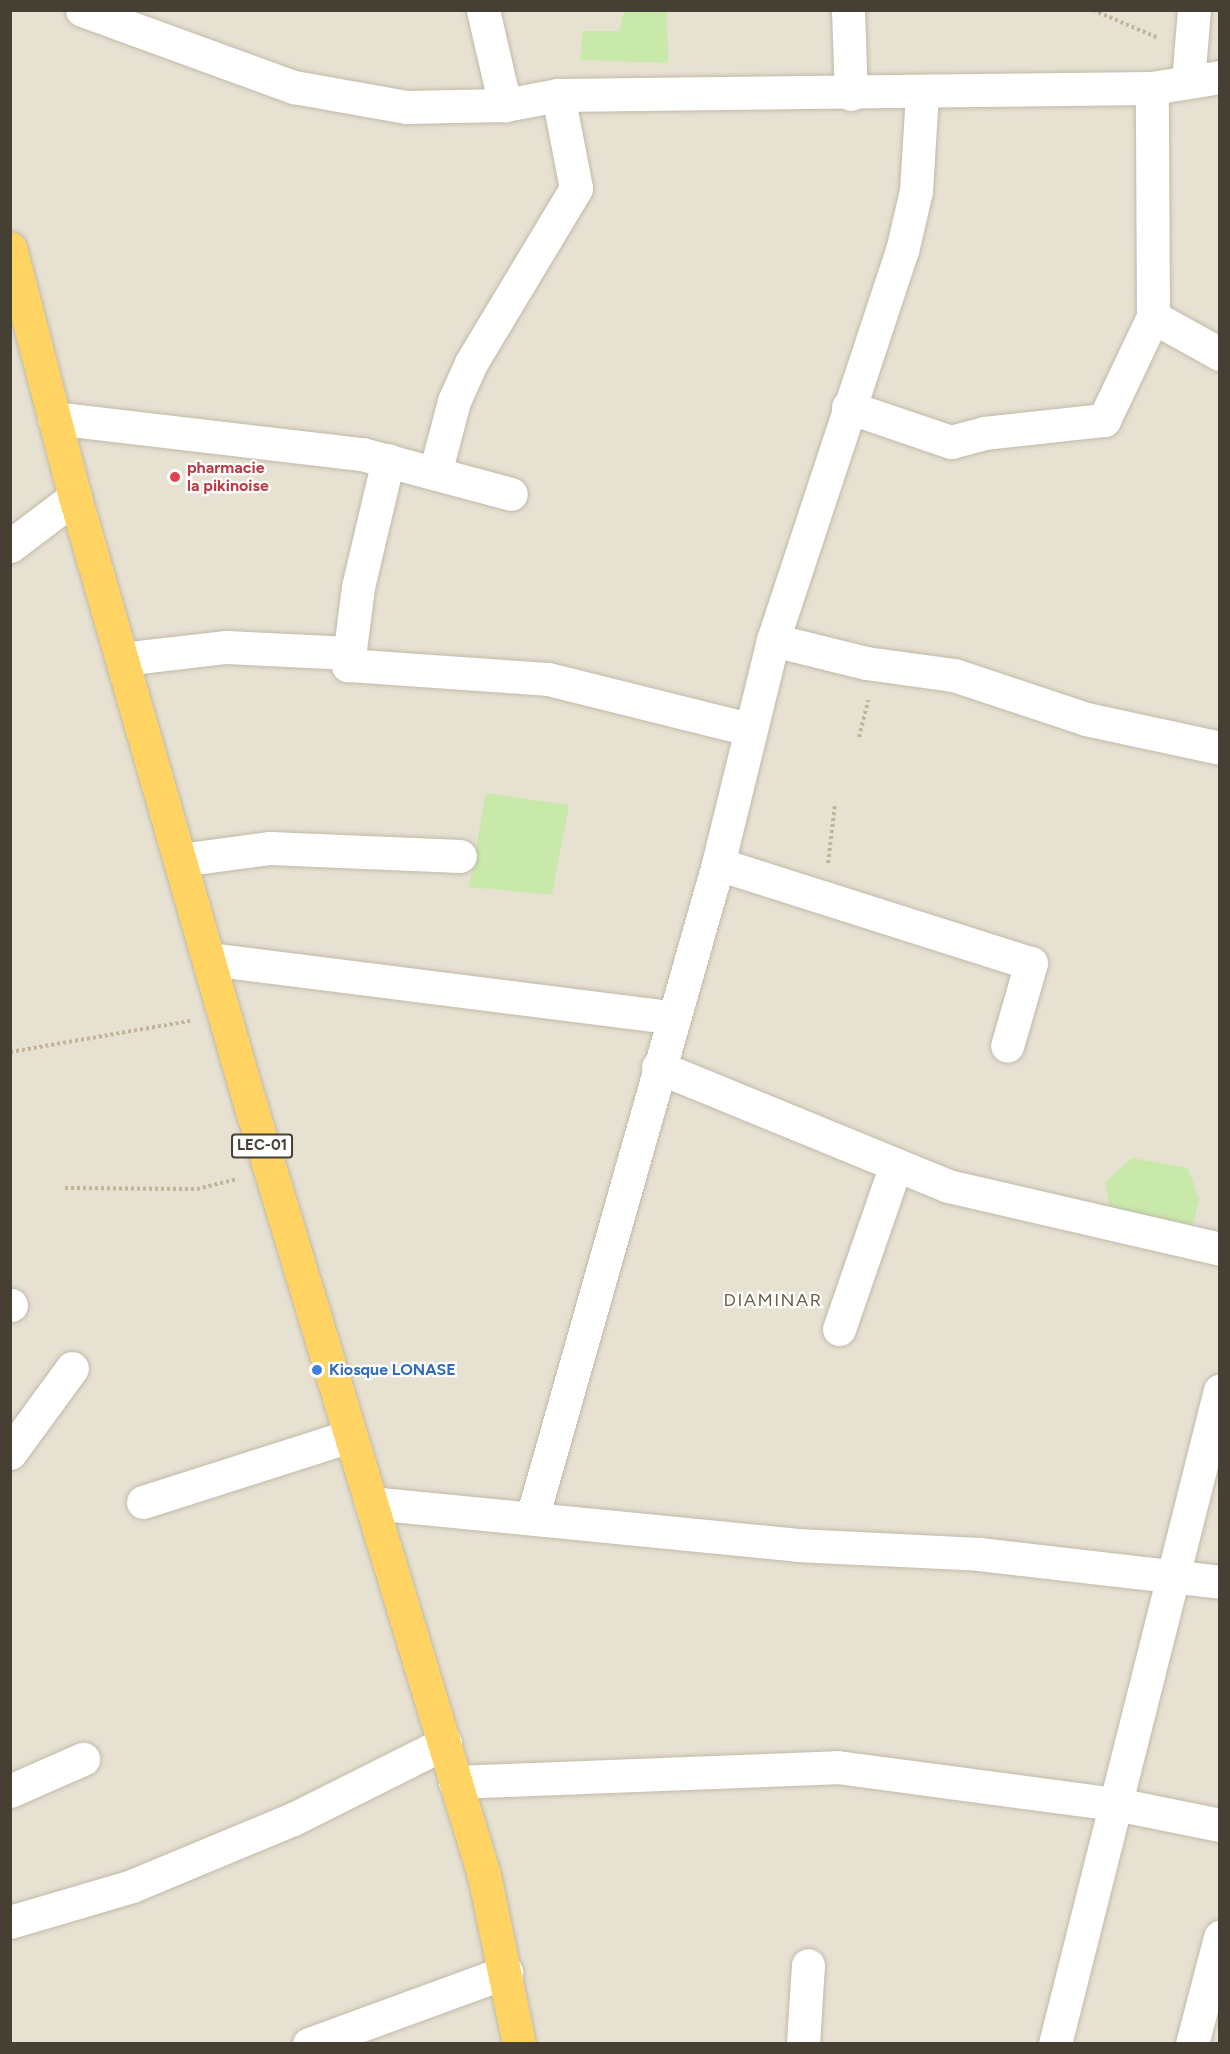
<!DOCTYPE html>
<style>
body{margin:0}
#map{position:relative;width:1230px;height:2054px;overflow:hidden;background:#f3efe4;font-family:Figtree,sans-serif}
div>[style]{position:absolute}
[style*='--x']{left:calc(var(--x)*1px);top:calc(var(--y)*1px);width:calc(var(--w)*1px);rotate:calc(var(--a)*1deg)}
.residential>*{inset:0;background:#e7e1d2}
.green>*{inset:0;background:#c9e9aa}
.path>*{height:4px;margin-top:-2px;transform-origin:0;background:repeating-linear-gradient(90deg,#c1b497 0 3px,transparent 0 6px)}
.roads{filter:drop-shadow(0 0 2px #c1baa9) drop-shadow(0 0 2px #c1baa9)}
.minor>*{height:33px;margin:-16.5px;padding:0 16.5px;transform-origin:16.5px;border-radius:16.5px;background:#fff}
.highway>*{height:33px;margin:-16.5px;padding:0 16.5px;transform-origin:16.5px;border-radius:16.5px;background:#ffd462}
.dots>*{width:16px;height:16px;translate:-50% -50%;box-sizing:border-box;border:3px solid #fff;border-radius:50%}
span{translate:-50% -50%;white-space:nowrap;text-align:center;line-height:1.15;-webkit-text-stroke:4.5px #fff;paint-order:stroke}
.shield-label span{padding:2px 4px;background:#fff;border:2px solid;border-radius:4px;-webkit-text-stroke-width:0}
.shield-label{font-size:15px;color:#453f34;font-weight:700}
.health-label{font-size:16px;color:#be3a42;font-weight:700}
.left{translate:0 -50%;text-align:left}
.shop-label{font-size:16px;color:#366cbe;font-weight:700}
.neighbourhood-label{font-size:18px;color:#685e4a;letter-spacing:1.5px}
.frame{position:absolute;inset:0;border:12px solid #453f34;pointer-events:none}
</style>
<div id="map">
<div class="residential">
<div style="clip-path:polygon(11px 11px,1219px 11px,1219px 2043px,11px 2043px)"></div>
</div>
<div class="green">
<div style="clip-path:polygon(624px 11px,667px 11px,668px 63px,580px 60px,583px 31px,619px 31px)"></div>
<div style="clip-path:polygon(486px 793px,569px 805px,552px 895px,469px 887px)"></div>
<div style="clip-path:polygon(1132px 1158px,1188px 1168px,1199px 1200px,1188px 1242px,1112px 1217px,1105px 1182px)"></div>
</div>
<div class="path">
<div style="--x:1093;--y:10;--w:69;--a:23.2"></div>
<div style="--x:859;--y:737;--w:38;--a:-76"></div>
<div style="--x:828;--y:863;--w:59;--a:-83.2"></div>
<div style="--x:10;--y:1052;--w:183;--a:-9.8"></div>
<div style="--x:65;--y:1188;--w:132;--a:0.4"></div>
<div style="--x:197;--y:1189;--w:41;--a:-14"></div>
</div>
<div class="roads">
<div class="minor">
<div style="--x:82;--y:10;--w:226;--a:20"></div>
<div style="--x:294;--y:87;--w:114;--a:10.1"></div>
<div style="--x:406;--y:107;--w:99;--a:-1.2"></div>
<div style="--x:505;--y:105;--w:54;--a:-10.7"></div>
<div style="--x:558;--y:95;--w:594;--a:-0.68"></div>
<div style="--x:1152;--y:88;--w:69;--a:-9.2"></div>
<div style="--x:483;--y:10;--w:98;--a:77"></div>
<div style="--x:848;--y:10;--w:84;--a:88"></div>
<div style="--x:1188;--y:81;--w:71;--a:-85.2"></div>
<div style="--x:1153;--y:317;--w:77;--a:28.9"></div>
<div style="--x:848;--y:407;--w:109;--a:18.8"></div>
<div style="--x:951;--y:442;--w:34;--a:-15"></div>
<div style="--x:984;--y:433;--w:121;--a:-6.2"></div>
<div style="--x:1104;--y:420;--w:114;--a:-64.6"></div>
<div style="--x:1153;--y:317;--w:229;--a:-90.3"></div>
<div style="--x:54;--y:418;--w:310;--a:6.7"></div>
<div style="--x:362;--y:454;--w:154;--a:15"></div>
<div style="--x:388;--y:460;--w:130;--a:103.3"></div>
<div style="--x:358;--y:587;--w:79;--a:97.3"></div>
<div style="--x:348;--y:665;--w:200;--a:4"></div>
<div style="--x:548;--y:679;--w:207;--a:14"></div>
<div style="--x:435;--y:473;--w:74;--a:-75.2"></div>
<div style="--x:454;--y:401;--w:42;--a:-65.9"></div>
<div style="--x:471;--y:363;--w:204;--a:-59"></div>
<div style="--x:576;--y:188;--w:95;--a:-101"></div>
<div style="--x:10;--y:546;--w:81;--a:-37"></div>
<div style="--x:773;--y:640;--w:96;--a:13.9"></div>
<div style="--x:866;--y:663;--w:89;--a:7.8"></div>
<div style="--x:954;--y:675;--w:139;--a:18.4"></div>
<div style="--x:1086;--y:719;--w:137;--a:12.2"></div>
<div style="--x:122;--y:659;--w:105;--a:-6.6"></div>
<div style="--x:226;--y:647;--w:123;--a:2.8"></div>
<div style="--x:180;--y:860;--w:91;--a:-7.6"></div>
<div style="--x:270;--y:848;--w:190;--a:2.4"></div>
<div style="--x:718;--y:864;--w:328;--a:17.6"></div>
<div style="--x:1031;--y:963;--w:86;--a:106.1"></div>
<div style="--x:209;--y:959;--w:468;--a:7.2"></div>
<div style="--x:658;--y:1067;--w:313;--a:22.3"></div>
<div style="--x:948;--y:1186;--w:279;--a:13"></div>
<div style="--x:10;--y:1305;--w:1;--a:0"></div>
<div style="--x:839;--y:1329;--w:171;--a:-70.9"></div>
<div style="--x:10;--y:1453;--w:105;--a:-53.9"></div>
<div style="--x:143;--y:1502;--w:217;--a:-17.7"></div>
<div style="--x:371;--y:1503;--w:428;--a:5.6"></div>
<div style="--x:797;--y:1545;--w:182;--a:2.8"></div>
<div style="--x:979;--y:1554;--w:243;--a:6.6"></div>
<div style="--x:532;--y:1518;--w:680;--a:-74.12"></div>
<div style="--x:718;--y:864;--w:231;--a:-76.2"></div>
<div style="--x:773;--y:640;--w:410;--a:-71.7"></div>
<div style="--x:902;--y:251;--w:62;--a:-76.9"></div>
<div style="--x:916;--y:191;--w:98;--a:-86.5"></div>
<div style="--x:455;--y:1782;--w:382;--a:-2.2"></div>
<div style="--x:837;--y:1767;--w:281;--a:7.6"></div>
<div style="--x:1116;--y:1804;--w:106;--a:11.4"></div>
<div style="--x:10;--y:1791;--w:80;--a:-23.7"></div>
<div style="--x:10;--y:1922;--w:127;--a:-16.4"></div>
<div style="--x:132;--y:1886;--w:174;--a:-22.6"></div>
<div style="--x:293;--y:1819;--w:170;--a:-26.6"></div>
<div style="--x:309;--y:2044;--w:210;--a:-20.1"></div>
<div style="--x:803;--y:2044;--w:79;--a:-86.4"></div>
<div style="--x:1055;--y:2044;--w:674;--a:-75.84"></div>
<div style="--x:1192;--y:2044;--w:111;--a:-75.3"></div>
</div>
<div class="highway">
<div style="--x:10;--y:248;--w:257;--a:75.4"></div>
<div style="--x:75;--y:497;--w:624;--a:73.92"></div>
<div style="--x:248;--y:1097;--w:813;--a:73.13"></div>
<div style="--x:484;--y:1875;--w:173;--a:78.3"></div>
</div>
</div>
<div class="dots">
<div style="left:175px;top:477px;background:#e0444e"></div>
<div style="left:317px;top:1370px;background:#3f7fe0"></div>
</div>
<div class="shield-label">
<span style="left:262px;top:1146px">LEC-01</span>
</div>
<div class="health-label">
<span class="left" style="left:187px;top:477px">pharmacie<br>la pikinoise</span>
</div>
<div class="shop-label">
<span class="left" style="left:329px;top:1370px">Kiosque LONASE</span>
</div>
<div class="neighbourhood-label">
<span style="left:773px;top:1300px">DIAMINAR</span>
</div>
<div class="frame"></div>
</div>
